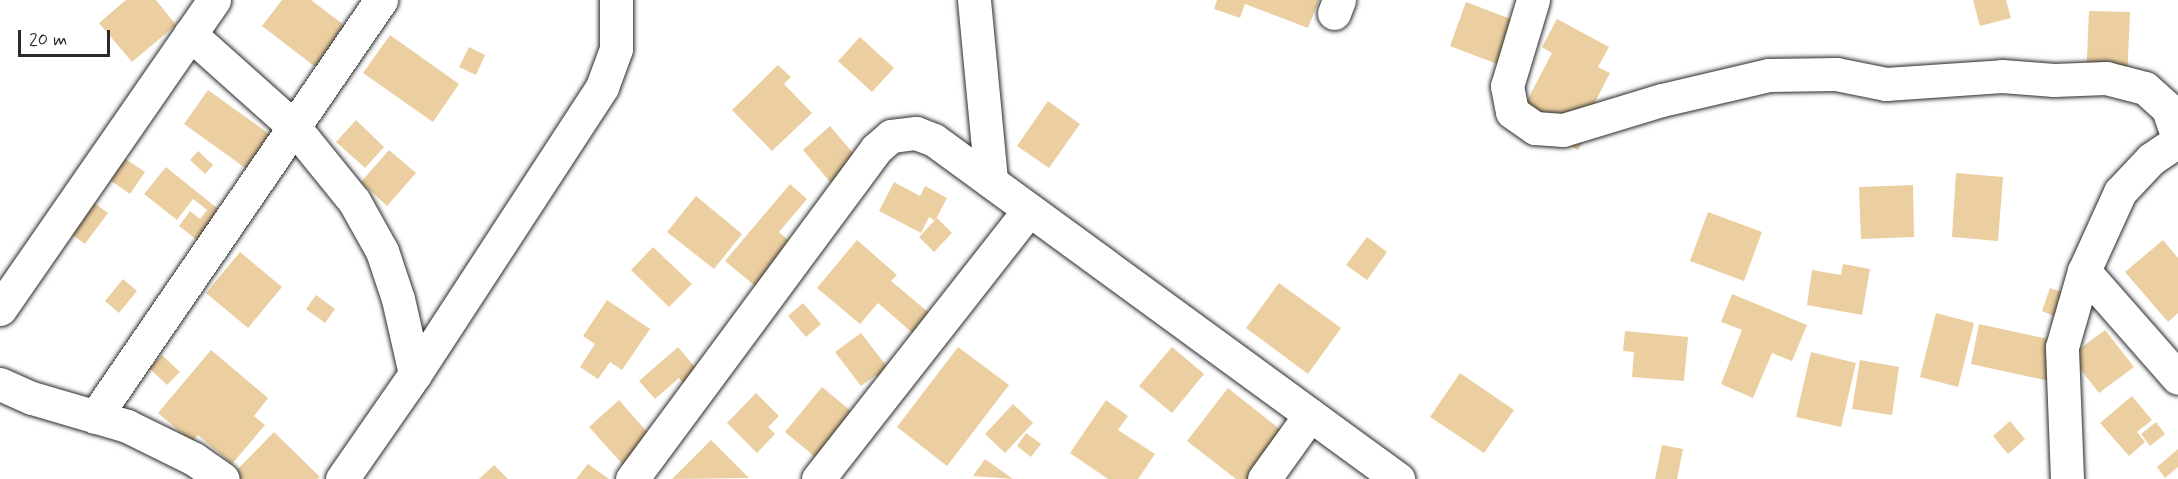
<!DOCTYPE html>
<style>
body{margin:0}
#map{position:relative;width:2178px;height:479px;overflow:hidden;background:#fff;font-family:Mynerve,sans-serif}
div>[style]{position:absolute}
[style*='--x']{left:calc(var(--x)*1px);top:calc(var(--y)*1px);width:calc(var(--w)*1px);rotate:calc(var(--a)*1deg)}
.building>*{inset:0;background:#eccfa0}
.roads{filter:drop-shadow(0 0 2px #2b2b2b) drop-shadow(0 0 2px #2b2b2b)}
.minor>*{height:33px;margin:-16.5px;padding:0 16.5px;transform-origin:16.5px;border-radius:16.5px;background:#fff}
span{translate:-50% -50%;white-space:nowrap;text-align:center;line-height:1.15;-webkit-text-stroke:4.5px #fff;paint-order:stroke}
.scale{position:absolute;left:18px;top:30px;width:92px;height:27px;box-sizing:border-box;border:3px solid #2b2b2b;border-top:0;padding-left:8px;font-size:18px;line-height:21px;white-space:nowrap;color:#2b2b2b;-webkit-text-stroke:4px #fff;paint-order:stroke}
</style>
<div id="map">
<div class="building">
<div style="clip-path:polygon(126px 0,156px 0,176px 25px,132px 62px,99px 23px)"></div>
<div style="clip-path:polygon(282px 0,311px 0,353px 32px,322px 72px,262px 26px)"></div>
<div style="clip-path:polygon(1217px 0,1319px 0,1308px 28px,1245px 4px,1240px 18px,1214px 9px)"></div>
<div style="clip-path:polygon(1973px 0,2006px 0,2011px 18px,1980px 26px)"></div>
<div style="clip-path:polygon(1466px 2px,1516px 21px,1500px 65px,1450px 46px)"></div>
<div style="clip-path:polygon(2089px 11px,2130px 12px,2127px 81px,2086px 79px)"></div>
<div style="clip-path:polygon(1557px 19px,1609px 47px,1598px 67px,1610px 73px,1591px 110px,1598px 114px,1578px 150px,1518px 118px,1552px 53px,1542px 47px)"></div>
<div style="clip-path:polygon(390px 35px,459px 84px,433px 122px,363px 73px)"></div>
<div style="clip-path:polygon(860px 37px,894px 68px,872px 92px,838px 61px)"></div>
<div style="clip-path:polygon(469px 47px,485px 55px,476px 75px,459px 67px)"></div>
<div style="clip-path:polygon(778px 65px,791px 77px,784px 84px,812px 113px,772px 151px,732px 110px)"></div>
<div style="clip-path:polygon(208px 90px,279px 141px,255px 175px,184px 124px)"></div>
<div style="clip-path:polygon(1048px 101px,1080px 124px,1049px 168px,1017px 146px)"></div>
<div style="clip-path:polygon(356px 120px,384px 147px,365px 168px,336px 142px)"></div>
<div style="clip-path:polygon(830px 126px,858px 159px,831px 183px,803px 150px)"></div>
<div style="clip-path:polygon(389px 150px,416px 173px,387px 206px,361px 182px)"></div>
<div style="clip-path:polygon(198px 151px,213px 165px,205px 174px,190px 160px)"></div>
<div style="clip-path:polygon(115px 152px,145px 172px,130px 194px,101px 174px)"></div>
<div style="clip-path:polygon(166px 167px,233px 221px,210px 250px,179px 226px,190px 211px,200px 219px,207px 210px,193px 199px,177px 220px,144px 194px)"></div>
<div style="clip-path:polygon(1956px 173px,2003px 177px,1998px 241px,1952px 237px)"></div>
<div style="clip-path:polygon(894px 182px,920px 196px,925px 186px,947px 198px,935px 221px,929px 217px,921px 233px,879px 211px)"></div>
<div style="clip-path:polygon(790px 184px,807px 199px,779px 232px,796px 247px,760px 290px,725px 261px)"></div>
<div style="clip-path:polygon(1913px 185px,1914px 237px,1861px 239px,1859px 187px)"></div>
<div style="clip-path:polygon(696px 196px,742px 234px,714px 269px,667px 232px)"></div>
<div style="clip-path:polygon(90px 200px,108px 213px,85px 244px,67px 231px)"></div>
<div style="clip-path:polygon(1708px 212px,1762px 232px,1744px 281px,1690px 261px)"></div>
<div style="clip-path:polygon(937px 218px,952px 233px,934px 252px,919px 237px)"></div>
<div style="clip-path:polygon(1367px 237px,1387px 252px,1367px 280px,1346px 265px)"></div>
<div style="clip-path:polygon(857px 240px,897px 275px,891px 281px,933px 316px,916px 336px,878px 303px,860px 324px,817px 288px)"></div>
<div style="clip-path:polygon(2163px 240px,2178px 258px,2178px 313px,2168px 322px,2125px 272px)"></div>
<div style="clip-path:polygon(653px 247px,692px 284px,669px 307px,631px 270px)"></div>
<div style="clip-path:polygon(240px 252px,282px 287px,248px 328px,206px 293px)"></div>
<div style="clip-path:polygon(1843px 264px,1870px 269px,1862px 315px,1807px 305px,1812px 270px,1841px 275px)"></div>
<div style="clip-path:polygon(123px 279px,137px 291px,119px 313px,105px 301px)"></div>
<div style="clip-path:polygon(1279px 283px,1341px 328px,1308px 374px,1246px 328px)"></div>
<div style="clip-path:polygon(2050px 288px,2070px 295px,2061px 319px,2042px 311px)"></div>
<div style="clip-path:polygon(1732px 294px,1807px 325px,1792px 361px,1772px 353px,1753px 398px,1721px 384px,1742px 330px,1721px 322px)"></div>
<div style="clip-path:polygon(316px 295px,335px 309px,325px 323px,306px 309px)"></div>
<div style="clip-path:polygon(607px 300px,650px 329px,622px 370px,610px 362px,598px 379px,580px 367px,595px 344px,583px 336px)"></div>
<div style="clip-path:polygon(803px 303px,821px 324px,806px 337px,788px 316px)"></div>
<div style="clip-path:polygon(1936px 313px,1974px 323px,1958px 387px,1920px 377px)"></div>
<div style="clip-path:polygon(1979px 324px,2062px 342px,2054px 382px,1971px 364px)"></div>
<div style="clip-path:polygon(2105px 330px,2134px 367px,2099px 393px,2070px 356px)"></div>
<div style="clip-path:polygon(1625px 331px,1688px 337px,1684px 381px,1632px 377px,1634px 352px,1623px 351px)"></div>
<div style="clip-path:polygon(861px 333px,895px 377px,884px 385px,876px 375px,861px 386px,835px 352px)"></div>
<div style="clip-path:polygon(678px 347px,705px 379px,690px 392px,679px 378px,655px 399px,639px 381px)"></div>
<div style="clip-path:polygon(958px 347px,1009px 385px,947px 466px,897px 427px)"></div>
<div style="clip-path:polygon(1172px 347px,1204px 374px,1172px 413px,1139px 386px)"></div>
<div style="clip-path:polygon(211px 350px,268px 398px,254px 416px,265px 425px,232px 464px,198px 435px,192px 442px,158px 413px)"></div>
<div style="clip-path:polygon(1811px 352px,1856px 363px,1841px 427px,1796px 417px)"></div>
<div style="clip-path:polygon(162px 355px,180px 372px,167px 385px,149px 368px)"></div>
<div style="clip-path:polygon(1860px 360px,1899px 367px,1892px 415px,1852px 409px)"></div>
<div style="clip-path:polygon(1460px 373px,1514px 410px,1484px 453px,1430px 417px)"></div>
<div style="clip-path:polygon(822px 387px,869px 426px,832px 471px,785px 432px)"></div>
<div style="clip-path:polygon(1228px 388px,1291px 438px,1258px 479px,1236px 479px,1187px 441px)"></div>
<div style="clip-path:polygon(756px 393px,779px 416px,768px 427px,775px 434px,757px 453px,727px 423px)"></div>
<div style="clip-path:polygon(2132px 396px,2152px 420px,2137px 432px,2145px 442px,2129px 456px,2100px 423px)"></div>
<div style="clip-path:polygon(619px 400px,662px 449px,632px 475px,589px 427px)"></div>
<div style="clip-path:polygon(1106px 400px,1128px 416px,1118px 430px,1155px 454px,1138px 479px,1108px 479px,1070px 453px)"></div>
<div style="clip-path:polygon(1013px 404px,1033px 423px,1005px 453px,985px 434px)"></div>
<div style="clip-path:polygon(2010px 421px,2025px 439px,2008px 454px,1993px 436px)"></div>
<div style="clip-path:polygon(2156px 422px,2165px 434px,2150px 446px,2141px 434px)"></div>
<div style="clip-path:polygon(274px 432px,320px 477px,317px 479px,238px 479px,233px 474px)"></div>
<div style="clip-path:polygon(1026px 433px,1041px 444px,1031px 457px,1017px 446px)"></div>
<div style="clip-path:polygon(711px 440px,749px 478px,672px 479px)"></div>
<div style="clip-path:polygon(1662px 445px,1683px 449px,1677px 479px,1655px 479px)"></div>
<div style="clip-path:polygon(2178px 449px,2178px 467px,2165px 478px,2157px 467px)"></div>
<div style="clip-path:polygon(985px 459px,1013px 479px,973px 476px)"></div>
<div style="clip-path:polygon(588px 464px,609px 479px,576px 479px)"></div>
<div style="clip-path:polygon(494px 465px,508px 479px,479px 479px)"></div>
</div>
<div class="roads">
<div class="minor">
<div style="--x:974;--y:0;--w:182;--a:84.6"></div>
<div style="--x:1533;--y:0;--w:90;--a:106.8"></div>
<div style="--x:1507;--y:86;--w:26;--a:79"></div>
<div style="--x:1512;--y:112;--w:28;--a:35"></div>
<div style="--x:1535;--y:128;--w:28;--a:4"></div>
<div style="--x:1563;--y:130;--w:103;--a:-16.9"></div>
<div style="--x:1662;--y:100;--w:110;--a:-13.2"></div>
<div style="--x:1769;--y:75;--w:67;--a:-0.9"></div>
<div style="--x:1836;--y:74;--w:51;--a:11.3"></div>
<div style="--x:1886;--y:84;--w:116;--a:-3.9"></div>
<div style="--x:2002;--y:76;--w:52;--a:4.4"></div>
<div style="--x:2054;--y:80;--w:52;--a:-2.2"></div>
<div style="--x:2106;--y:78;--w:40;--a:14.4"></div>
<div style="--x:2145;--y:88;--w:31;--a:42"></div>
<div style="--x:2168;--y:109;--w:31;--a:71"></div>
<div style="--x:1334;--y:13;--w:14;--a:-69"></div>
<div style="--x:190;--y:34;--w:140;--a:41.8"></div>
<div style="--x:294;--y:127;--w:95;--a:51"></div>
<div style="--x:354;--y:201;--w:57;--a:60.8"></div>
<div style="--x:382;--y:251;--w:51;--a:71.6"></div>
<div style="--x:398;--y:299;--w:77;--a:77.2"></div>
<div style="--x:415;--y:374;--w:128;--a:124.8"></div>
<div style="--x:2084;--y:271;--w:142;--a:48.7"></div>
<div style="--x:0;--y:309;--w:376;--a:-55.3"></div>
<div style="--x:415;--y:374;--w:343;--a:-56.9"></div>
<div style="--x:602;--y:87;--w:40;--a:-69.8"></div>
<div style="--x:616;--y:49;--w:49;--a:-90"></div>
<div style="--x:0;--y:384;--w:35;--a:24"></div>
<div style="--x:32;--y:398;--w:99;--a:16.4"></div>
<div style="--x:127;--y:426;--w:75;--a:26.2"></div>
<div style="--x:194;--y:459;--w:35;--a:35"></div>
<div style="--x:95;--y:417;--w:506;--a:-55.56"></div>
<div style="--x:632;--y:479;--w:410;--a:-53.5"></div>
<div style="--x:876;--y:149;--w:20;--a:-41"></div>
<div style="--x:891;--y:136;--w:25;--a:-7"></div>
<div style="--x:916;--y:133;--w:19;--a:21"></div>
<div style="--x:934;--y:140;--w:575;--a:36.15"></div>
<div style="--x:818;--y:479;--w:342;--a:-51.9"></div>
<div style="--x:1264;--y:479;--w:79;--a:-54.3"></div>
<div style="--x:2067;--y:479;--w:132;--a:-92.2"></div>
<div style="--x:2062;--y:347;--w:79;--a:-73.9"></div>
<div style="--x:2084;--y:271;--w:87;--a:-65.5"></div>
<div style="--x:2120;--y:192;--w:45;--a:-46.8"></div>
<div style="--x:2151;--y:159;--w:32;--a:-34"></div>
</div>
</div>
<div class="scale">20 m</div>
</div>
